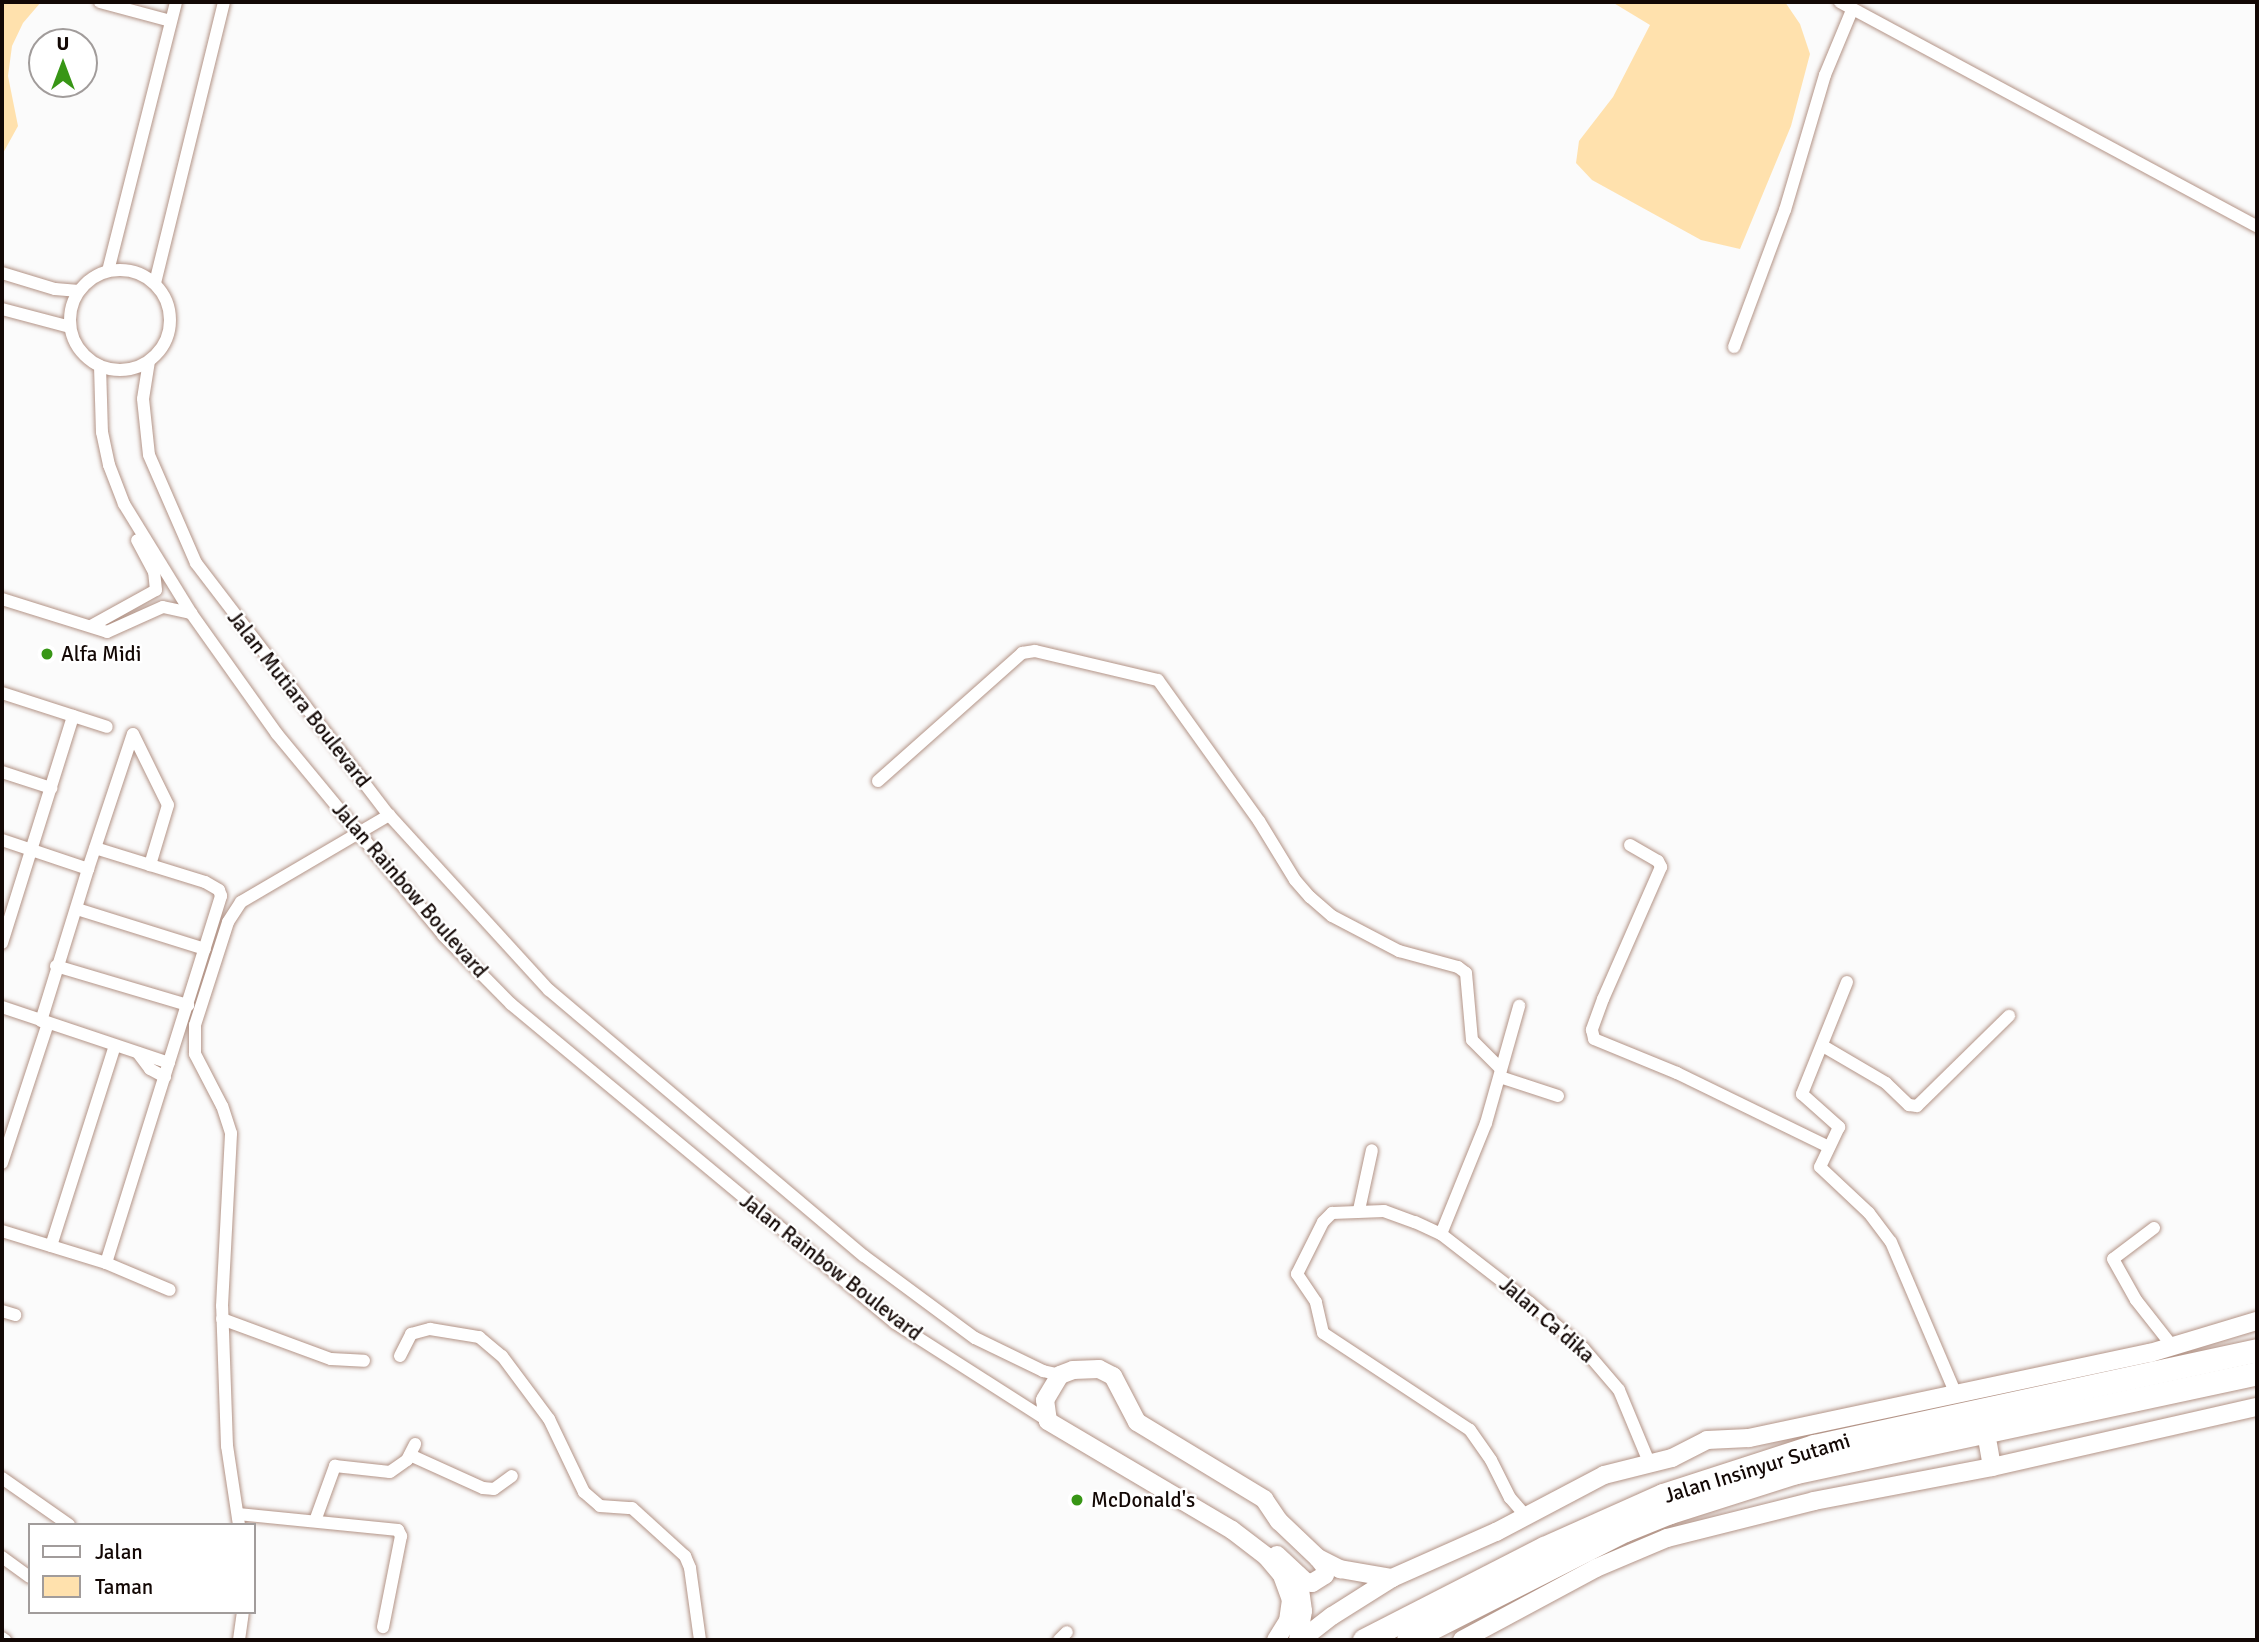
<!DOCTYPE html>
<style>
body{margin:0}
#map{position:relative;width:2259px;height:1642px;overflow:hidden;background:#fbfbfb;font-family:Signika,sans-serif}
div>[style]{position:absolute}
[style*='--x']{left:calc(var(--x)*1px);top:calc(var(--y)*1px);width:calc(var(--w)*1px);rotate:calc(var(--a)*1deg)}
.green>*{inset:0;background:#ffe1ad}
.roads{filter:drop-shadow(0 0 2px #b39487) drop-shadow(0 0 2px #b39487)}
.street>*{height:12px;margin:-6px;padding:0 6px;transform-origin:6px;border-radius:6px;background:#fff}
.street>.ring{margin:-6px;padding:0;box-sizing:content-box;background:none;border:12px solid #fff;border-radius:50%}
.secondary>*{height:18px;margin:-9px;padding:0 9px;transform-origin:9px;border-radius:9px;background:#fff}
.highway>*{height:23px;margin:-11.5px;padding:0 11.5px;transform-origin:11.5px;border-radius:11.5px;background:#fff}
.dots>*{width:19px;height:19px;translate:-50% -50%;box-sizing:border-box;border:4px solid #fff;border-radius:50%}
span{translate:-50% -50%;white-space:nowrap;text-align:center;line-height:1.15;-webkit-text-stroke:5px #fff;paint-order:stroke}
.poi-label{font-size:21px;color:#130805}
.left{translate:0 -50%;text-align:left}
.street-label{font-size:21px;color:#130805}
.frame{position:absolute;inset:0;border:4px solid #130805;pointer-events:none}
.legend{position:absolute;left:28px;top:1523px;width:228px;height:91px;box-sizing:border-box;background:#fff;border:2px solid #a19c9b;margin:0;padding:9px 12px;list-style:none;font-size:21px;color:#130805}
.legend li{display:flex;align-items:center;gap:14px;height:35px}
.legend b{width:35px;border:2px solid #a19c9b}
.north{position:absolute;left:28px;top:28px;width:70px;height:70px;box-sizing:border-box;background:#fff;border:2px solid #a19c9b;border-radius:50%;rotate:0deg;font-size:19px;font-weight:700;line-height:28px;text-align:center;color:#130805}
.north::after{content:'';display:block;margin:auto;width:24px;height:32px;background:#389616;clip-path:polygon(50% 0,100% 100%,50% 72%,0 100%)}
</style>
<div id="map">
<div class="green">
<div style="clip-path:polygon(2px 2px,41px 2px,23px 23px,12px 46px,8px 76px,18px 126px,2px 155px)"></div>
<div style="clip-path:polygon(1612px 2px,1785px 2px,1800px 24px,1810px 54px,1791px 126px,1740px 249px,1701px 240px,1592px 180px,1576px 163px,1579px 141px,1613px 97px,1650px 25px)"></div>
</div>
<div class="roads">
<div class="street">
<div style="--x:100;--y:2;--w:73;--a:15"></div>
<div style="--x:1840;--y:2;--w:474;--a:28.3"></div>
<div class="ring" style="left:70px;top:270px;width:88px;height:88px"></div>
<div style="--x:108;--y:271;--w:277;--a:-75.8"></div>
<div style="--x:2;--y:273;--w:55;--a:16.8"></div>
<div style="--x:55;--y:289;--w:24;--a:5"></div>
<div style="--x:155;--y:283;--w:289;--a:-76.2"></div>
<div style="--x:2;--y:309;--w:70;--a:14.8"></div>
<div style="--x:1734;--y:347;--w:146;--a:-69.6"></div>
<div style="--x:1785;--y:210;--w:141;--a:-73.5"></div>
<div style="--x:1825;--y:75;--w:70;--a:-67.4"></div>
<div style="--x:149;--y:361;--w:38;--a:99"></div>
<div style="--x:143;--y:399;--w:56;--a:83.9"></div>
<div style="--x:149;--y:455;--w:118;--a:66.5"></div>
<div style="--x:196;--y:563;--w:317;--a:52.6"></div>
<div style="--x:389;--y:815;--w:237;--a:47.6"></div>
<div style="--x:549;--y:990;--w:412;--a:40.2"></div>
<div style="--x:864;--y:1256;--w:138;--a:36.5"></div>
<div style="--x:975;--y:1338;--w:76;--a:25.9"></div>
<div style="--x:1043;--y:1371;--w:17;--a:13"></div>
<div style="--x:100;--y:366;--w:66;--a:88.3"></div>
<div style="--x:102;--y:432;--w:34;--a:78"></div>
<div style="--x:109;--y:465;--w:42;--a:69"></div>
<div style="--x:124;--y:504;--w:128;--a:58.4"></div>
<div style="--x:191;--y:613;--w:148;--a:54.6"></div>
<div style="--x:277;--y:734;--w:261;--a:50.4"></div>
<div style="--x:443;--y:935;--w:97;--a:45.4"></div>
<div style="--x:511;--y:1004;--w:499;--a:39.7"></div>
<div style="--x:895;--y:1323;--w:182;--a:32.6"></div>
<div style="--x:2;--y:599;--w:110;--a:17.4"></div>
<div style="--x:107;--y:632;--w:61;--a:-24.1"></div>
<div style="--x:163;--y:607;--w:29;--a:12"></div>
<div style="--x:91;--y:626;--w:74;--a:-29"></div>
<div style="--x:156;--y:590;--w:18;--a:-96"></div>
<div style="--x:154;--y:572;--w:36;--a:-118"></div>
<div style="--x:2;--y:693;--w:110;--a:17.9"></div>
<div style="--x:133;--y:734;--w:79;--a:63.8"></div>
<div style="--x:168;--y:805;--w:63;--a:106.7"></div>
<div style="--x:2;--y:772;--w:52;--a:18.1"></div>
<div style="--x:878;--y:781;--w:193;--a:-41.6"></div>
<div style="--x:1022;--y:653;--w:13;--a:-9"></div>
<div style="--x:1035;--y:651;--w:126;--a:13.3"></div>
<div style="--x:1158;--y:680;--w:173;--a:54.4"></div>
<div style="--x:1259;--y:821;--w:69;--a:58.6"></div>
<div style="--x:1295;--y:880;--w:23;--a:49"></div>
<div style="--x:1310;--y:897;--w:29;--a:41"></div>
<div style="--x:1332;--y:916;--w:76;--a:27.6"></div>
<div style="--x:1399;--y:951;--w:61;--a:15.2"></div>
<div style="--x:1458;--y:967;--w:10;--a:37"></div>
<div style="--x:1466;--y:973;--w:67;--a:84.9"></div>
<div style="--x:1472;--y:1040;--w:41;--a:45"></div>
<div style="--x:2;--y:840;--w:91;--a:18.6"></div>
<div style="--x:88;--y:869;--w:142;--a:-71.6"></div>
<div style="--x:1630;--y:845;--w:32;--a:30"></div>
<div style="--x:1658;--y:861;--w:7;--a:63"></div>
<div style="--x:1661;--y:867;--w:144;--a:113.7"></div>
<div style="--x:1603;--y:999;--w:33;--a:110"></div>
<div style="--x:1592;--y:1030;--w:9;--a:77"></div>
<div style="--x:1594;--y:1039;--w:90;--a:22.3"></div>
<div style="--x:1677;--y:1073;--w:169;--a:26"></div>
<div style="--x:77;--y:909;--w:134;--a:17.4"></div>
<div style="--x:2;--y:943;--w:238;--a:-72.6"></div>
<div style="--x:56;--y:966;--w:138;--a:16.5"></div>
<div style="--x:1847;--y:982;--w:121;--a:111.9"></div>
<div style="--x:1802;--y:1094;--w:50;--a:41.7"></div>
<div style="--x:1839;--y:1127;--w:44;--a:115.4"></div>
<div style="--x:1820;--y:1167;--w:67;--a:43.2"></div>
<div style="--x:1869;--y:1213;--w:36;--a:53"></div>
<div style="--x:1891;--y:1242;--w:163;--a:66.9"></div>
<div style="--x:2;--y:1007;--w:176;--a:18.5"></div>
<div style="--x:41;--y:1021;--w:159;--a:-72.8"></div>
<div style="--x:1823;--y:1046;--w:73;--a:30.4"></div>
<div style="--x:1886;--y:1083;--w:32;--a:44"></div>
<div style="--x:1909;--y:1105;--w:8;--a:7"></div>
<div style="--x:1917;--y:1106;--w:129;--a:-44.4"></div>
<div style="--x:138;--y:1053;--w:20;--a:53"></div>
<div style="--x:150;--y:1069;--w:17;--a:28"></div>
<div style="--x:1500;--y:1077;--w:61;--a:18.1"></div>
<div style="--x:2;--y:1163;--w:147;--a:-71.8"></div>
<div style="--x:1359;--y:1210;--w:61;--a:-77.8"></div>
<div style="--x:2154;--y:1228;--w:51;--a:142.9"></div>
<div style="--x:2113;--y:1259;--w:47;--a:60.7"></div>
<div style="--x:2136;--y:1300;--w:60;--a:51.8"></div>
<div style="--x:2;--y:1231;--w:109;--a:17.1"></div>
<div style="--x:106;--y:1263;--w:385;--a:-72.6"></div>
<div style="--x:221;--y:896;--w:6;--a:-108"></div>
<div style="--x:219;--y:890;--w:16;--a:-150"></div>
<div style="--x:205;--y:882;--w:115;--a:-162.8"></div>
<div style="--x:1441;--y:1234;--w:120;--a:-67.9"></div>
<div style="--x:1486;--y:1123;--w:122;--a:-74.2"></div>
<div style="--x:51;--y:1246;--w:210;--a:-72.3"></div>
<div style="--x:106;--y:1263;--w:69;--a:22.9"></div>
<div style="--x:2;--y:1311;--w:14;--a:17"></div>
<div style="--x:222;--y:1319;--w:116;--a:20.2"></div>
<div style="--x:331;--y:1359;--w:33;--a:3"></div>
<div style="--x:400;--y:1356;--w:25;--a:-63"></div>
<div style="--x:411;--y:1334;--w:20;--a:-15"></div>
<div style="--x:430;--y:1329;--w:50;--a:9.3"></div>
<div style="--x:479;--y:1337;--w:30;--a:40"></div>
<div style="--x:502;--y:1356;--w:79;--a:53.3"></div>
<div style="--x:549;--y:1419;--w:81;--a:64.4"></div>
<div style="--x:584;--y:1492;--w:21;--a:41"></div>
<div style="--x:600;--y:1506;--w:32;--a:4"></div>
<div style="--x:632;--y:1508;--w:72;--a:42.2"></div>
<div style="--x:685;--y:1556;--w:13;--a:67"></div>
<div style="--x:690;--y:1568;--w:73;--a:82.1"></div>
<div style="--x:410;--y:1455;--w:80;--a:24.3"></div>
<div style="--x:483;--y:1488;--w:11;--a:5"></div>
<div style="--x:494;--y:1489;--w:22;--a:-36"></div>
<div style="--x:2;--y:1478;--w:82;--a:35"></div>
<div style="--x:238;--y:1514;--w:161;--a:5.7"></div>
<div style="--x:398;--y:1530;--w:7;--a:63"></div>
<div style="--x:401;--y:1536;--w:93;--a:101.2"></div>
<div style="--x:1525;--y:1515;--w:23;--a:-131"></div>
<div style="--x:1510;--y:1498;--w:42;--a:-116.6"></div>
<div style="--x:1491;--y:1460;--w:37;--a:-125"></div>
<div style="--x:1470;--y:1430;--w:176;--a:-146.6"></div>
<div style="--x:1323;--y:1333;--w:32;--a:-103"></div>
<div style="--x:1316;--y:1302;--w:34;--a:-124"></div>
<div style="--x:1297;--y:1274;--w:58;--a:-63.4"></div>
<div style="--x:1323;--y:1222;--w:13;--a:-45"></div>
<div style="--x:1332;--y:1213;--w:52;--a:-2.2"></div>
<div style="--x:1384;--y:1211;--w:33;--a:20"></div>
<div style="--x:1415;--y:1222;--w:29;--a:25"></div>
<div style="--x:1441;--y:1234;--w:113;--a:37.8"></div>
<div style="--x:1530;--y:1303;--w:70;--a:40.3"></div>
<div style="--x:1583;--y:1348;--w:55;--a:49.4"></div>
<div style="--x:1619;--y:1390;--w:78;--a:67.4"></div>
<div style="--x:315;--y:1521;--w:59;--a:-70"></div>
<div style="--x:335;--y:1466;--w:55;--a:6.2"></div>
<div style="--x:390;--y:1472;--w:21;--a:-35"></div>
<div style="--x:407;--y:1460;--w:18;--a:-63"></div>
<div style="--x:239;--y:1525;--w:80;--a:-98.6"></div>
<div style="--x:227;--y:1446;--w:140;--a:-92"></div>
<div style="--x:222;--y:1306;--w:173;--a:-87"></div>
<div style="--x:231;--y:1133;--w:28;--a:-108"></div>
<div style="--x:222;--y:1106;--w:59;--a:-117.4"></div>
<div style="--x:195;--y:1054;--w:29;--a:-90"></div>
<div style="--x:195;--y:1025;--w:108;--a:-72.2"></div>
<div style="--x:228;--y:922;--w:24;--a:-57"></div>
<div style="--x:241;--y:902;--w:172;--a:-30.4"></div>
<div style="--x:2;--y:1557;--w:34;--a:36"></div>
<div style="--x:2;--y:1638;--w:4;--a:34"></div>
<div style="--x:239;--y:1640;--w:28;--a:-82"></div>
<div style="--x:1059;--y:1640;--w:11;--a:-45"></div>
</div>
<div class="secondary">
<div style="--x:1988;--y:1444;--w:23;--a:80"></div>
<div style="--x:1277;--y:1555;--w:40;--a:43"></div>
<div style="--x:1306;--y:1582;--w:6;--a:9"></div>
<div style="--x:1312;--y:1583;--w:15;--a:-32"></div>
<div style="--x:1325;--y:1575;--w:8;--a:-90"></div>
<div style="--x:1325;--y:1567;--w:11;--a:-128"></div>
<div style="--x:1298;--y:1575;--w:36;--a:82"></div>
<div style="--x:1303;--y:1611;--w:29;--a:100"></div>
<div style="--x:1276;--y:1640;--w:22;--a:-58"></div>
<div style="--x:1288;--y:1621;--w:21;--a:-82"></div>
<div style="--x:1291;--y:1600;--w:27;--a:-110"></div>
<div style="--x:1282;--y:1575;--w:25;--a:-130"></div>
<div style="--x:1266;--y:1556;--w:43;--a:-142.6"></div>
<div style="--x:1232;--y:1530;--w:214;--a:-149.4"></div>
<div style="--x:1048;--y:1421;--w:21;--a:-98"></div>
<div style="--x:1045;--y:1400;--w:29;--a:-59"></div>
<div style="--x:1060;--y:1375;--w:14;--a:-21"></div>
<div style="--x:1073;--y:1370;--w:26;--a:-2"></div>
<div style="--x:1099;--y:1369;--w:16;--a:27"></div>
<div style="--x:1113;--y:1376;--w:52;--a:62.4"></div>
<div style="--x:1137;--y:1422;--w:149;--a:31.2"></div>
<div style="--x:1264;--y:1499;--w:27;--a:56"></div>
<div style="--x:1279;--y:1521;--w:54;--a:43.5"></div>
<div style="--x:1318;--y:1558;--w:25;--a:27"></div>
<div style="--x:1340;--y:1569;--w:53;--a:9.8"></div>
<div style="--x:1301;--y:1640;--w:39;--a:-38"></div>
<div style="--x:1332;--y:1616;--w:71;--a:-32.3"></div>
<div style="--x:1392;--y:1578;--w:114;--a:-23.9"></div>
<div style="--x:1496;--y:1532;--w:122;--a:-27.8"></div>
<div style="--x:1604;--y:1475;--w:70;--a:-14"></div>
<div style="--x:1672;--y:1458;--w:39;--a:-27"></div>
<div style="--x:1707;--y:1440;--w:42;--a:-2.7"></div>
<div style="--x:1749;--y:1438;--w:410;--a:-12"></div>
<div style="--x:2150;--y:1353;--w:112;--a:-16.7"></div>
<div style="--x:1462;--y:1640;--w:152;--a:-28.2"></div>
<div style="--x:1596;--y:1568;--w:77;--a:-22.9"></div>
<div style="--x:1667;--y:1538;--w:152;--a:-14.1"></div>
<div style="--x:1814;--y:1501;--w:181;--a:-10.8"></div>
<div style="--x:1992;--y:1467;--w:272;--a:-12.8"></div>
</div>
<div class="highway">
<div style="--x:1364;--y:1640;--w:202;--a:-27.1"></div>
<div style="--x:1544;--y:1548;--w:130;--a:-24"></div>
<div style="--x:1663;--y:1495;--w:159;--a:-18"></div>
<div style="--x:1814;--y:1446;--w:453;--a:-12.2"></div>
<div style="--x:1408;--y:1640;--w:243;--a:-26.9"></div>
<div style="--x:1625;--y:1530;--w:48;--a:-21.8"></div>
<div style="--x:1670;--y:1512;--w:132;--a:-17.6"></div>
<div style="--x:1796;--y:1472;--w:472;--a:-12.1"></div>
</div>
</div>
<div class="dots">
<div style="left:47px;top:654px;background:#389616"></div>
<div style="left:1077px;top:1500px;background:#389616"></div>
</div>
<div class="poi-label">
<span class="left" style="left:61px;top:654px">Alfa Midi</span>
<span class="left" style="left:1091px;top:1500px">McDonald's</span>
</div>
<div class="street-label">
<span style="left:299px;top:699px;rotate:52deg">Jalan Mutiara Boulevard</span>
<span style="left:410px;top:890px;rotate:49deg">Jalan Rainbow Boulevard</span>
<span style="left:831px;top:1267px;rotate:38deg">Jalan Rainbow Boulevard</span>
<span style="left:1547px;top:1320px;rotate:41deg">Jalan Ca'dika</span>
<span style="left:1757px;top:1468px;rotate:-17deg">Jalan Insinyur Sutami</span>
</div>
<div class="frame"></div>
<ul class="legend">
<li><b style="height:9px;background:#fff"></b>Jalan</li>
<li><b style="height:19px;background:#ffe1ad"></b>Taman</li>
</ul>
<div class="north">U</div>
</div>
